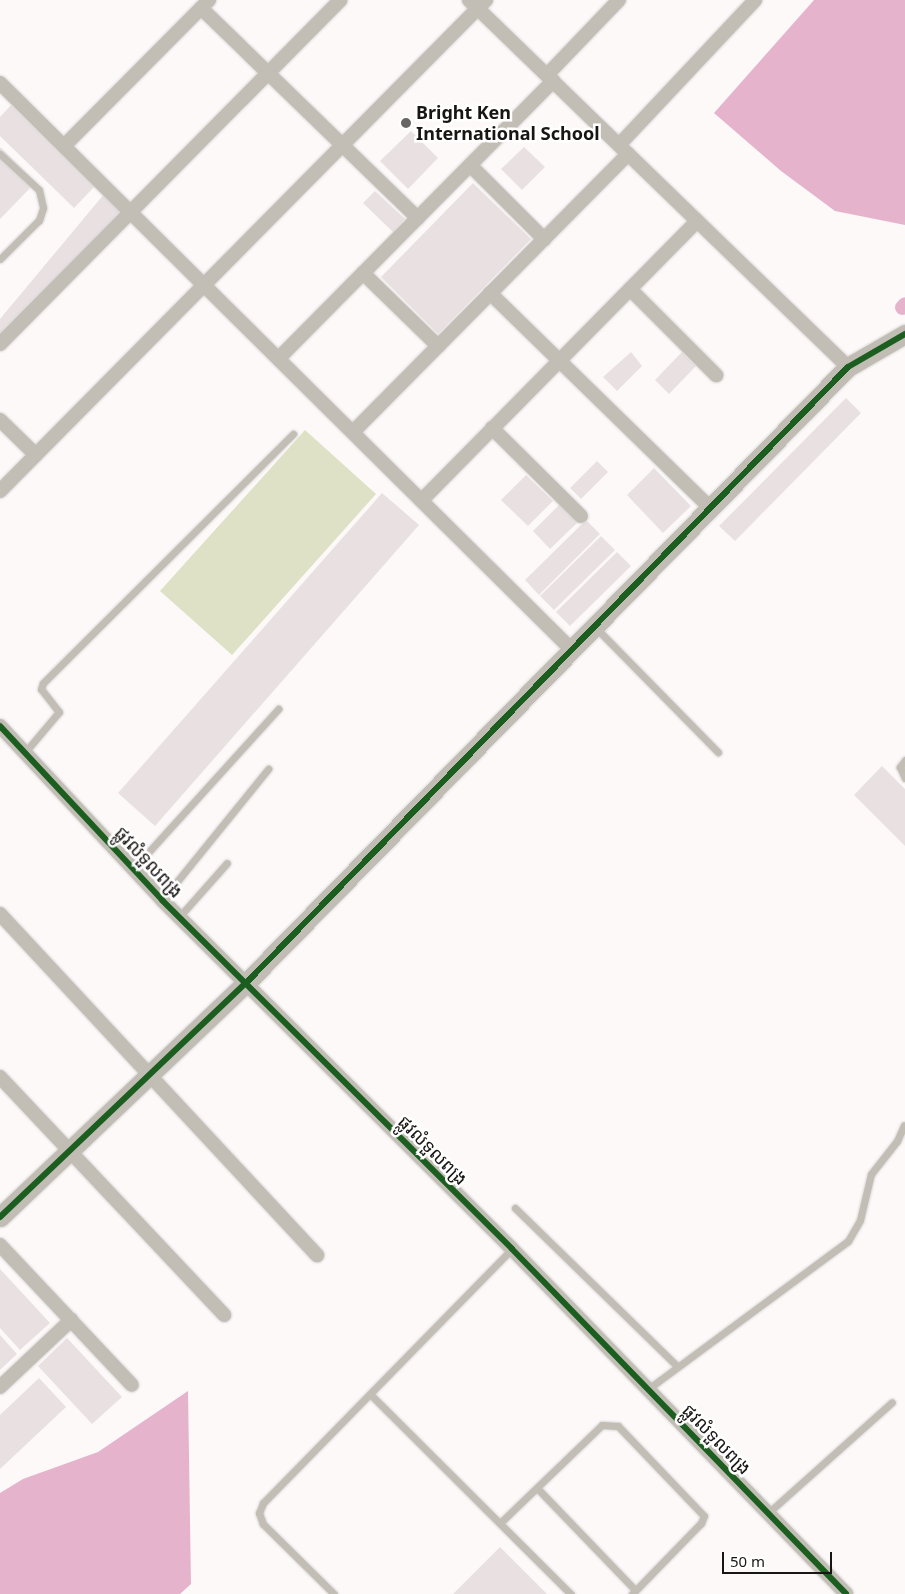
<!DOCTYPE html>
<meta charset="utf-8">
<style>
body{margin:0}
#map{position:relative;width:905px;height:1594px;overflow:hidden;background:#fcf9f8;font-family:Georgia,"Noto Sans Khmer",serif}
div>[style]{position:absolute}
[style*='--x']{left:calc(var(--x)*1px);top:calc(var(--y)*1px);width:calc(var(--w)*1px);rotate:calc(var(--a)*1deg)}
.green>*{inset:0;background:#dee1c5}
.water>*{inset:0;background:#e5b4cc}
.canal>*{height:15px;margin:-7.5px;padding:0 7.5px;transform-origin:7.5px;border-radius:7.5px;background:#e5b4cc}
.building>*{inset:0;background:#e9e1e1}
.roads{filter:drop-shadow(0 0 1px #d7d5d5) drop-shadow(0 0 1px #d7d5d5)}
.lane>*{height:7px;margin:-3.5px;padding:0 3.5px;transform-origin:3.5px;border-radius:3.5px;background:#c2beb5}
.street>*{height:14px;margin:-7px;padding:0 7px;transform-origin:7px;border-radius:7px;background:#c2beb5}
.secondary>*{height:19px;margin:-9.5px;padding:0 9.5px;transform-origin:9.5px;border-radius:9.5px;background:#c1bdb4}
.cycleway>*{height:6px;margin:-3px;padding:0 3px;transform-origin:3px;border-radius:3px;background:#1b5e20}
.dots>*{width:14px;height:14px;translate:-50% -50%;box-sizing:border-box;border:2px solid #fff;border-radius:50%}
span{translate:-50% -50%;white-space:nowrap;text-align:center;line-height:1.15;-webkit-text-stroke:5px #fff;paint-order:stroke}
.poi-label{font-size:18px;color:#181615;font-weight:700}
.left{translate:0 -50%;text-align:left}
.street-label{font-size:18px;color:#181615}
.scale{position:absolute;left:722px;top:1552px;width:110px;height:22px;box-sizing:border-box;border:2px solid #181615;border-top:0;padding-left:6px;font-size:15px;line-height:18px;white-space:nowrap;color:#181615;-webkit-text-stroke:4px #fff;paint-order:stroke}
</style>
<div id="map">
<div class="green">
<div style="clip-path:polygon(305px 430px,376px 494px,232px 655px,160px 591px)"></div>
</div>
<div class="water">
<div style="clip-path:polygon(814px 0,905px 0,905px 225px,835px 211px,781px 171px,714px 113px)"></div>
<div style="clip-path:polygon(188px 1391px,191px 1584px,180px 1594px,0 1594px,0 1493px,23px 1479px,98px 1452px)"></div>
</div>
<div class="canal">
<div style="--x:902;--y:307;--w:4;--a:-45"></div>
</div>
<div class="building">
<div style="clip-path:polygon(11px 105px,95px 186px,74px 208px,0 136px,0 117px)"></div>
<div style="clip-path:polygon(411px 131px,438px 158px,408px 189px,380px 161px)"></div>
<div style="clip-path:polygon(0 147px,36px 182px,0 219px)"></div>
<div style="clip-path:polygon(524px 147px,545px 167px,522px 190px,501px 169px)"></div>
<div style="clip-path:polygon(473px 183px,531px 239px,438px 334px,381px 277px)"></div>
<div style="clip-path:polygon(375px 191px,405px 219px,393px 232px,363px 203px)"></div>
<div style="clip-path:polygon(105px 193px,122px 211px,0 335px,0 319px)"></div>
<div style="clip-path:polygon(631px 352px,642px 366px,617px 391px,603px 377px)"></div>
<div style="clip-path:polygon(682px 352px,696px 366px,669px 394px,655px 380px)"></div>
<div style="clip-path:polygon(846px 398px,861px 413px,735px 541px,719px 526px)"></div>
<div style="clip-path:polygon(597px 461px,608px 472px,581px 499px,570px 488px)"></div>
<div style="clip-path:polygon(654px 468px,691px 506px,663px 533px,627px 495px)"></div>
<div style="clip-path:polygon(526px 475px,553px 501px,528px 526px,501px 500px)"></div>
<div style="clip-path:polygon(382px 493px,419px 525px,155px 826px,118px 793px)"></div>
<div style="clip-path:polygon(560px 504px,578px 522px,550px 549px,533px 531px)"></div>
<div style="clip-path:polygon(586px 520px,600px 534px,539px 595px,525px 580px)"></div>
<div style="clip-path:polygon(601px 536px,615px 550px,554px 610px,540px 596px)"></div>
<div style="clip-path:polygon(617px 552px,631px 566px,570px 626px,556px 612px)"></div>
<div style="clip-path:polygon(882px 766px,905px 789px,905px 846px,854px 795px)"></div>
<div style="clip-path:polygon(0 1269px,50px 1323px,20px 1350px,0 1328px)"></div>
<div style="clip-path:polygon(0 1335px,17px 1354px,0 1370px)"></div>
<div style="clip-path:polygon(67px 1338px,122px 1397px,92px 1424px,38px 1366px)"></div>
<div style="clip-path:polygon(39px 1378px,66px 1407px,0 1469px,0 1415px)"></div>
<div style="clip-path:polygon(500px 1547px,547px 1594px,453px 1594px)"></div>
</div>
<div class="roads">
<div class="lane">
<div style="--x:0;--y:154;--w:53;--a:42.7"></div>
<div style="--x:39;--y:190;--w:18;--a:77"></div>
<div style="--x:43;--y:208;--w:13;--a:108"></div>
<div style="--x:39;--y:220;--w:55;--a:135"></div>
<div style="--x:596;--y:628;--w:174;--a:45.5"></div>
<div style="--x:26;--y:751;--w:51;--a:-49.8"></div>
<div style="--x:59;--y:712;--w:29;--a:-128"></div>
<div style="--x:41;--y:689;--w:6;--a:-72"></div>
<div style="--x:43;--y:683;--w:353;--a:-44.9"></div>
<div style="--x:905;--y:760;--w:9;--a:126"></div>
<div style="--x:900;--y:767;--w:12;--a:66"></div>
<div style="--x:134;--y:868;--w:215;--a:-47.8"></div>
<div style="--x:162;--y:900;--w:169;--a:-51"></div>
<div style="--x:179;--y:917;--w:72;--a:-48.4"></div>
<div style="--x:515;--y:1208;--w:226;--a:44.3"></div>
<div style="--x:648;--y:1389;--w:249;--a:-36.5"></div>
<div style="--x:848;--y:1241;--w:24;--a:-60"></div>
<div style="--x:860;--y:1220;--w:47;--a:-76.6"></div>
<div style="--x:871;--y:1174;--w:42;--a:-51.8"></div>
<div style="--x:897;--y:1141;--w:17;--a:-66"></div>
<div style="--x:370;--y:1394;--w:284;--a:44.9"></div>
<div style="--x:537;--y:1488;--w:141;--a:46.1"></div>
<div style="--x:768;--y:1513;--w:166;--a:-41.8"></div>
<div style="--x:500;--y:1523;--w:141;--a:-43.9"></div>
<div style="--x:602;--y:1425;--w:16;--a:4"></div>
<div style="--x:618;--y:1426;--w:124;--a:46.3"></div>
<div style="--x:704;--y:1516;--w:8;--a:113"></div>
<div style="--x:701;--y:1523;--w:99;--a:134.2"></div>
<div style="--x:334;--y:1594;--w:100;--a:-135.4"></div>
<div style="--x:263;--y:1524;--w:12;--a:-110"></div>
<div style="--x:259;--y:1513;--w:11;--a:-68"></div>
<div style="--x:263;--y:1503;--w:356;--a:-45.6"></div>
</div>
<div class="street">
<div style="--x:469;--y:0;--w:528;--a:44.08"></div>
<div style="--x:201;--y:8;--w:302;--a:44.1"></div>
<div style="--x:547;--y:75;--w:104;--a:-46.2"></div>
<div style="--x:0;--y:83;--w:805;--a:44.75"></div>
<div style="--x:619;--y:145;--w:199;--a:-46.8"></div>
<div style="--x:64;--y:146;--w:206;--a:-45.2"></div>
<div style="--x:470;--y:165;--w:105;--a:45"></div>
<div style="--x:363;--y:273;--w:105;--a:44.2"></div>
<div style="--x:630;--y:289;--w:122;--a:45"></div>
<div style="--x:490;--y:293;--w:308;--a:44.3"></div>
<div style="--x:0;--y:344;--w:484;--a:-45.3"></div>
<div style="--x:279;--y:358;--w:390;--a:-45.3"></div>
<div style="--x:0;--y:420;--w:50;--a:44.2"></div>
<div style="--x:492;--y:428;--w:125;--a:44.7"></div>
<div style="--x:353;--y:432;--w:391;--a:-45.3"></div>
<div style="--x:0;--y:491;--w:691;--a:-45.29"></div>
<div style="--x:422;--y:500;--w:392;--a:-45.4"></div>
<div style="--x:0;--y:726;--w:238;--a:47"></div>
<div style="--x:162;--y:900;--w:494;--a:44.9"></div>
<div style="--x:512;--y:1249;--w:480;--a:45.9"></div>
<div style="--x:0;--y:914;--w:466;--a:47.1"></div>
<div style="--x:0;--y:1077;--w:327;--a:46.7"></div>
<div style="--x:0;--y:1245;--w:192;--a:46.7"></div>
<div style="--x:0;--y:1387;--w:98;--a:-43.3"></div>
</div>
<div class="secondary">
<div style="--x:0;--y:1217;--w:340;--a:-43.6"></div>
<div style="--x:246;--y:983;--w:861;--a:-45.66"></div>
<div style="--x:848;--y:367;--w:66;--a:-30.1"></div>
</div>
</div>
<div class="cycleway">
<div style="--x:0;--y:726;--w:238;--a:47"></div>
<div style="--x:162;--y:900;--w:494;--a:44.9"></div>
<div style="--x:512;--y:1249;--w:480;--a:45.9"></div>
<div style="--x:0;--y:1217;--w:340;--a:-43.6"></div>
<div style="--x:246;--y:983;--w:861;--a:-45.66"></div>
<div style="--x:848;--y:367;--w:66;--a:-30.1"></div>
</div>
<div class="dots">
<div style="left:406px;top:123px;background:#686564"></div>
</div>
<div class="poi-label">
<span class="left" style="left:416px;top:123px">Bright Ken<br>International School</span>
</div>
<div class="street-label">
<span style="left:149px;top:862px;rotate:47deg">ផ្លូវលំទួលពង្រ</span>
<span style="left:433px;top:1150px;rotate:45deg">ផ្លូវលំទួលពង្រ</span>
<span style="left:717px;top:1439px;rotate:46deg">ផ្លូវលំទួលពង្រ</span>
</div>
<div class="scale">50 m</div>
</div>
